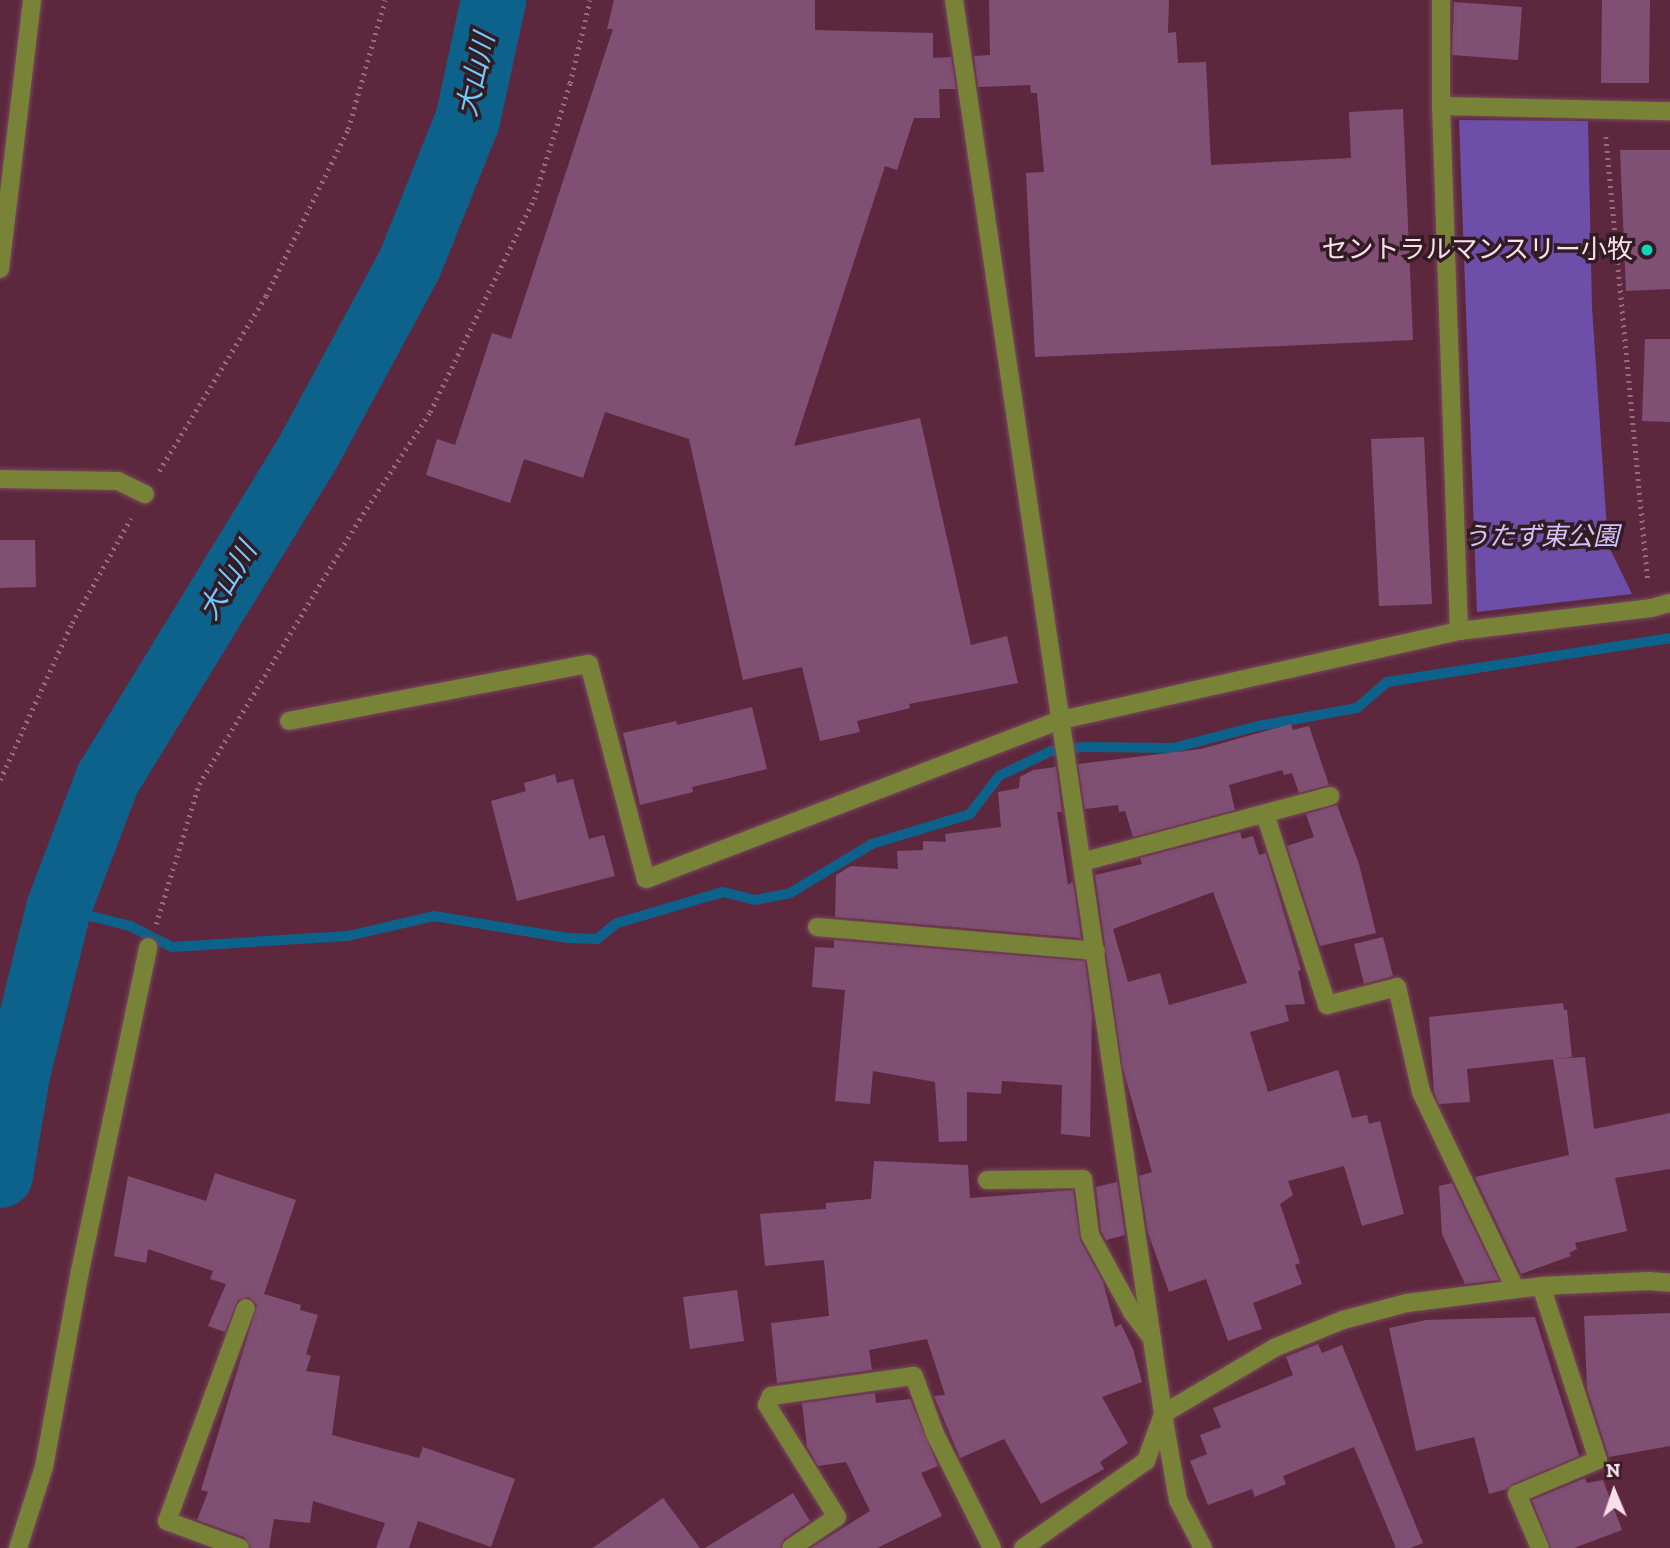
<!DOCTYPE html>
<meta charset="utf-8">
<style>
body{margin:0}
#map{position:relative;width:1670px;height:1548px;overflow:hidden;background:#5d283e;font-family:"Zilla Slab","Noto Sans JP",serif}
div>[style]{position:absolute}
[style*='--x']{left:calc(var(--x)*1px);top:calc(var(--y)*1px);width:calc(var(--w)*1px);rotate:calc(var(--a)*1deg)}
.green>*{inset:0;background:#6d4faa}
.stream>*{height:10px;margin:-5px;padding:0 5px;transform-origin:5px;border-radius:5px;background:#0c628a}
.river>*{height:65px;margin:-32.5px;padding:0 32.5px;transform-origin:32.5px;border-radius:32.5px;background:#0c628a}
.building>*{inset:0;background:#804f74}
.path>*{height:4.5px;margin-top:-2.25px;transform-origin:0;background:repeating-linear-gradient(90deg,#986c7e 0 2px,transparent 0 7px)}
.roads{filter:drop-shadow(0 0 2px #79495d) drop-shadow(0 0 2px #79495d)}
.minor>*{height:18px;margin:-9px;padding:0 9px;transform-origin:9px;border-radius:9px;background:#788338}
.dots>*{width:19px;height:19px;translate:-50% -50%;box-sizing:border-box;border:4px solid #331b24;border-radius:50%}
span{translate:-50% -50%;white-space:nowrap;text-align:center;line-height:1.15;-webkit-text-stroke:7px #331b24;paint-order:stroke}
.poi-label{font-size:26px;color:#fbdfe8}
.right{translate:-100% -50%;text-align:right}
.park-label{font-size:26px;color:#d0c2f9;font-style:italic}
.water-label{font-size:28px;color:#6fcaff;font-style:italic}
.north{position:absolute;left:1579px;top:1457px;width:70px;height:70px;-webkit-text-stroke:5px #331b24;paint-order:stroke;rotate:358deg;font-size:19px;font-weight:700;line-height:28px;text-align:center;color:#fbdfe8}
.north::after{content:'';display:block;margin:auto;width:24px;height:32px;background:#fbdfe8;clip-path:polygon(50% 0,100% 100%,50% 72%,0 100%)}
</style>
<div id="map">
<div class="green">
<div style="clip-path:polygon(1459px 120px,1588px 121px,1592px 307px,1608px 545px,1632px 594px,1477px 612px)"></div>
</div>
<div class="stream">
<div style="--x:58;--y:908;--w:74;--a:14"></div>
<div style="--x:130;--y:926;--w:47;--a:26.6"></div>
<div style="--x:172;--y:947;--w:176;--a:-3.6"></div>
<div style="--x:348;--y:936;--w:88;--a:-13.1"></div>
<div style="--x:434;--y:916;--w:135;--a:9.4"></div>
<div style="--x:567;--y:938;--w:30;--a:2"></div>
<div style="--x:597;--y:939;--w:26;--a:-39"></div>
<div style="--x:617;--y:923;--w:110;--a:-16.3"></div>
<div style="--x:723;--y:892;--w:33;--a:14"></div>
<div style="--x:755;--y:900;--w:36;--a:-11"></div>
<div style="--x:790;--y:893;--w:96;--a:-30.9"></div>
<div style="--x:872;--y:844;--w:102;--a:-17"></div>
<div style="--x:970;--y:814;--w:48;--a:-52.7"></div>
<div style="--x:999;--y:776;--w:58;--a:-25.7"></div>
<div style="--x:1051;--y:751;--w:33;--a:-7"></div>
<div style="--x:1084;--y:747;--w:89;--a:0.6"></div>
<div style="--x:1173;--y:748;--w:88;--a:-14.5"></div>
<div style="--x:1258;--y:726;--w:101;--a:-10.3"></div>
<div style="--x:1357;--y:708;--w:40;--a:-41"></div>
<div style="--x:1387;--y:682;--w:286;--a:-8.8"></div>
</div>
<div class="river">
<div style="--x:0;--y:1175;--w:102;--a:-80.4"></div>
<div style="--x:17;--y:1074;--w:171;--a:-76.1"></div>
<div style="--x:58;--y:908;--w:138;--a:-69.2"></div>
<div style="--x:107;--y:779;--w:387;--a:-58.5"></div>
<div style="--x:309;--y:449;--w:210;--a:-61.6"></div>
<div style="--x:409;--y:264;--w:155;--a:-68.1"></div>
<div style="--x:467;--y:120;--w:123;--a:-77.8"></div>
</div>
<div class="building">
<div style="clip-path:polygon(614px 0,815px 0,815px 30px,933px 33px,933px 58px,951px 57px,956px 89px,939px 89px,940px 118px,914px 118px,897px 170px,885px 166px,794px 446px,920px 418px,971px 645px,1007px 636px,1018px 683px,909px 704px,910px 708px,857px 721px,860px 732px,820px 741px,802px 667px,743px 680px,689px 439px,605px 412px,583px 478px,524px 459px,510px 503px,426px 475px,437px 439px,455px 445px,492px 333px,511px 339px,613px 29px,607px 29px)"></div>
<div style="clip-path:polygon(989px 0,1169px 0,1168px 33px,1176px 32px,1178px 63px,1206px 62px,1211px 165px,1351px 158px,1349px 112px,1403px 109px,1413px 340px,1035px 357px,1026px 173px,1044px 172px,1037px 93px,1031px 93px,1030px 85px,978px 87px,974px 56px,990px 55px)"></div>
<div style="clip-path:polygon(1602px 0,1650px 0,1649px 83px,1601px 83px)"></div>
<div style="clip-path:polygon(1454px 2px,1522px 7px,1518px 60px,1452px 55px)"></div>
<div style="clip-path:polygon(1620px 150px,1670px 150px,1670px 289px,1626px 291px)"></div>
<div style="clip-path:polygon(1645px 339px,1670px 339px,1670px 422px,1642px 421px)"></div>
<div style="clip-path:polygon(1424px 437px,1432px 604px,1379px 606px,1371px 439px)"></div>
<div style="clip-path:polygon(0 540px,35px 540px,36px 587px,0 588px)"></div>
<div style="clip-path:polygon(752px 707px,767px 769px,692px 787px,693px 792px,640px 805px,623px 733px,676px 721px,677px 725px)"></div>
<div style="clip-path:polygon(1291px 724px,1293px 730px,1309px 726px,1329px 785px,1299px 793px,1292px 773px,1284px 775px,1282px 770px,1229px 785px,1235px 810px,1133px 837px,1125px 811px,1119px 812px,1118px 805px,1085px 809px,1078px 764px,1201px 749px)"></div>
<div style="clip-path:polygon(1056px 767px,1062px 812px,1057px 812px,1068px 885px,1073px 881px,1081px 938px,835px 917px,836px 875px,851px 866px,898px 869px,897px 851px,923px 850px,923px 841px,946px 842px,945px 834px,1001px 827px,998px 792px,1019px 788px,1020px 777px,1033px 770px)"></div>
<div style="clip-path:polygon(555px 774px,557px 783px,573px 779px,589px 839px,604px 835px,615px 876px,517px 901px,491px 801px,526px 791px,524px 783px)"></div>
<div style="clip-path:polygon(1337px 805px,1359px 864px,1376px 933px,1320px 946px,1287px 846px,1314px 837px,1306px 814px)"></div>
<div style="clip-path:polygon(evenodd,1240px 832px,1242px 839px,1253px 836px,1259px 855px,1266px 853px,1301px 970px,1298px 971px,1305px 1004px,1285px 1005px,1289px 1021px,1250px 1032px,1268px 1092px,1338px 1070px,1352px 1118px,1367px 1115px,1369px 1124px,1380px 1121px,1404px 1214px,1362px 1226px,1344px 1166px,1288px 1181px,1293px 1195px,1280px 1204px,1300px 1263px,1295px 1265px,1302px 1284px,1253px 1303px,1262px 1329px,1228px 1341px,1206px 1279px,1169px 1292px,1148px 1233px,1139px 1176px,1152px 1172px,1123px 1069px,1095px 875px,1142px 864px,1140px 858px,1240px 832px,1213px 892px,1247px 983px,1169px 1005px,1160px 973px,1128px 982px,1113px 929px,1213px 892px)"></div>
<div style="clip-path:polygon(1383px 937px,1393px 976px,1364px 984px,1354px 944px)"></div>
<div style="clip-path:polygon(834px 940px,1085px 961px,1092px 1014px,1090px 1137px,1061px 1134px,1062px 1085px,1002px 1081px,1001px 1094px,967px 1092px,967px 1141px,939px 1142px,935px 1082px,873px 1071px,870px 1104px,835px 1101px,845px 990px,812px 987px,815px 947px,834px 948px)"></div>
<div style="clip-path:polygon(1563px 1003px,1564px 1010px,1567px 1010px,1572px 1057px,1467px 1069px,1470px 1102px,1439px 1104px,1434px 1092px,1429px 1017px)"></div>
<div style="clip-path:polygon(1585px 1057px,1594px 1129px,1670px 1113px,1670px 1169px,1615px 1178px,1627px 1231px,1575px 1243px,1577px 1249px,1569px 1253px,1571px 1256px,1521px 1274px,1475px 1177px,1569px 1155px,1553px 1059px)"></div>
<div style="clip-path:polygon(874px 1161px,968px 1165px,970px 1198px,1073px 1190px,1080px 1240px,1103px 1282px,1115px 1327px,1121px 1324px,1133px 1349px,1142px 1382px,1102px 1397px,1128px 1443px,1100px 1462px,1104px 1469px,1041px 1504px,1004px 1439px,960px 1458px,934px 1396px,945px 1395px,927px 1339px,869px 1350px,872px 1370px,777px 1383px,771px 1323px,829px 1316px,824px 1260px,765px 1266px,760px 1214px,826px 1209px,826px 1203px,871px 1199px)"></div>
<div style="clip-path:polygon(215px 1173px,296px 1200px,264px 1294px,301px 1305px,300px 1310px,318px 1315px,306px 1354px,311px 1356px,306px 1371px,340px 1376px,332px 1435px,419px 1458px,423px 1447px,515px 1479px,491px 1547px,418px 1521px,409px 1548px,376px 1548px,385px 1523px,313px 1501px,310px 1523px,274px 1519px,269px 1548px,251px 1548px,244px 1537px,197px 1520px,208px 1492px,201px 1490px,257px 1305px,249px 1297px,238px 1300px,225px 1332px,208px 1326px,226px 1284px,210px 1279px,213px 1271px,148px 1249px,146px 1263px,114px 1256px,128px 1176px,206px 1201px)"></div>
<div style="clip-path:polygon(1117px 1182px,1125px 1235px,1106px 1240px,1101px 1231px,1096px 1187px)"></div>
<div style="clip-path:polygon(1452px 1183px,1499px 1280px,1465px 1284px,1442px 1234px,1439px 1186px)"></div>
<div style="clip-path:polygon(737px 1290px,744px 1341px,690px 1349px,683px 1297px)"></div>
<div style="clip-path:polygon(1670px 1313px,1670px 1446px,1609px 1457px,1587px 1389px,1584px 1316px)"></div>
<div style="clip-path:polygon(1535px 1317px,1579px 1456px,1513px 1484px,1507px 1489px,1489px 1494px,1474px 1437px,1416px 1451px,1389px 1328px,1426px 1320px)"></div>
<div style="clip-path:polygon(1318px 1344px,1322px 1353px,1342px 1345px,1423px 1543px,1410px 1548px,1396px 1548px,1354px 1447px,1283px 1476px,1286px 1484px,1255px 1497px,1252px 1489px,1208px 1505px,1190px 1461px,1207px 1454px,1200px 1435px,1221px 1427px,1213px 1408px,1293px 1375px,1286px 1357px)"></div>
<div style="clip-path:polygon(875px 1393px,876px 1403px,910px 1399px,938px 1466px,921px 1473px,942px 1516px,877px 1548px,811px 1548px,870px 1511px,846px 1462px,818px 1466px,807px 1447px,802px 1403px)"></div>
<div style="clip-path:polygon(1585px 1478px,1587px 1483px,1603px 1480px,1622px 1530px,1574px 1548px,1551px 1548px,1532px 1500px)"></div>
<div style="clip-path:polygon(793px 1493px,810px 1521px,784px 1539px,780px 1548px,705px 1548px)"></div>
<div style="clip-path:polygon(663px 1498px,700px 1548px,593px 1548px)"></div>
</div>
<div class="path">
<div style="--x:1606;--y:137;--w:447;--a:84.6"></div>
<div style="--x:159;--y:471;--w:205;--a:-58.6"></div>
<div style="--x:266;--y:296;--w:186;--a:-63.8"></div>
<div style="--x:348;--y:129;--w:134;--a:-74"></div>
<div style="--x:0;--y:780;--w:173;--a:-65.4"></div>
<div style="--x:72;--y:623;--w:120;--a:-60.7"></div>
<div style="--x:156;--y:924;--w:146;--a:-72.9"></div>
<div style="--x:199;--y:784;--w:309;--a:-58.8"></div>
<div style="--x:359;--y:520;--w:129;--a:-56.7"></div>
<div style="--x:430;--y:412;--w:237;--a:-64"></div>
<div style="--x:534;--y:199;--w:121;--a:-72.8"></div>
<div style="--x:570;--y:83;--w:85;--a:-76.5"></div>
</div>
<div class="roads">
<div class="minor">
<div style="--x:954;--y:0;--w:1429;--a:81.59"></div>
<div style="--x:1163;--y:1414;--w:87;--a:80.1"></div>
<div style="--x:1178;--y:1500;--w:54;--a:62.5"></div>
<div style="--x:1441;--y:0;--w:106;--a:90"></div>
<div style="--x:1441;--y:106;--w:525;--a:88.04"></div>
<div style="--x:1441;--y:106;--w:229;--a:1.3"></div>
<div style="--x:0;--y:269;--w:271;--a:-83.2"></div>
<div style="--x:0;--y:479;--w:118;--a:1"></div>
<div style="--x:118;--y:481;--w:30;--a:26"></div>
<div style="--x:289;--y:721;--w:305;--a:-10.8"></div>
<div style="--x:589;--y:664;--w:222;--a:75.2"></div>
<div style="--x:646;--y:879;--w:444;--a:-21"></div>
<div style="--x:1061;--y:720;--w:408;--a:-12.6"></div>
<div style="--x:1459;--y:631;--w:193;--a:-6.8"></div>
<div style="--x:1651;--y:608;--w:20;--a:-15"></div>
<div style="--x:1265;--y:814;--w:201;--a:72"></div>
<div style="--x:1327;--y:1005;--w:72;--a:-14.4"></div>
<div style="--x:1397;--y:987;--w:108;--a:77.1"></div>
<div style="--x:1421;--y:1092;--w:217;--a:64.4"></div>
<div style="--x:1082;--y:862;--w:257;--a:-14.9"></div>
<div style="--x:817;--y:927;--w:280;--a:4.9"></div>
<div style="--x:987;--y:1180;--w:96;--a:-0.6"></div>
<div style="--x:1083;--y:1179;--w:56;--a:82.9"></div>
<div style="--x:1090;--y:1235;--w:88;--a:61.4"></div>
<div style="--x:1132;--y:1312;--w:34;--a:53"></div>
<div style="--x:18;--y:1548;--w:85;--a:-72.2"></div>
<div style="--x:44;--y:1467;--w:199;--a:-79.6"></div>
<div style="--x:80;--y:1271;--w:331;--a:-78.1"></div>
<div style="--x:240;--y:1548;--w:78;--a:-159.7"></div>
<div style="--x:167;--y:1521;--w:227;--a:-69.7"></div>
<div style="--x:791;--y:1548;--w:55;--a:-34"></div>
<div style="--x:837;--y:1517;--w:132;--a:-122"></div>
<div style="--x:767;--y:1405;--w:10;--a:-66"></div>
<div style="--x:771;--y:1396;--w:144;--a:-8"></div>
<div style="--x:914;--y:1376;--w:62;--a:70.1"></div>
<div style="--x:935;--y:1434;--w:127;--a:63.4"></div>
<div style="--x:1023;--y:1548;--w:151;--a:-35.3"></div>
<div style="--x:1146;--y:1461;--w:50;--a:-70.1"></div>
<div style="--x:1163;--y:1414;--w:129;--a:-30.7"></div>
<div style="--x:1274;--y:1348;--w:74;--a:-22.1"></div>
<div style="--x:1343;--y:1320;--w:66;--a:-14.9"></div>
<div style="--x:1407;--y:1303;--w:135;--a:-7.2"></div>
<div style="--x:1541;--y:1286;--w:108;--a:-2.7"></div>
<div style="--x:1649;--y:1281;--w:21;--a:5"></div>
<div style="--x:1540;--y:1548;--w:59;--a:-113.1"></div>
<div style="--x:1517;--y:1494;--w:88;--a:-22.8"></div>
<div style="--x:1598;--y:1460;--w:183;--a:-108.1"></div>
</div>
</div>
<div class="dots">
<div style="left:1647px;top:250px;background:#0ed5b5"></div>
</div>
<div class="poi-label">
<span class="right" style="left:1633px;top:250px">セントラルマンスリー小牧</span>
</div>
<div class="park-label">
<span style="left:1541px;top:537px">うたず東公園</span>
</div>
<div class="water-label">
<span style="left:476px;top:75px;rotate:-77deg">大山川</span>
<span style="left:228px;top:581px;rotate:-59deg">大山川</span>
</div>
<div class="north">N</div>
</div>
